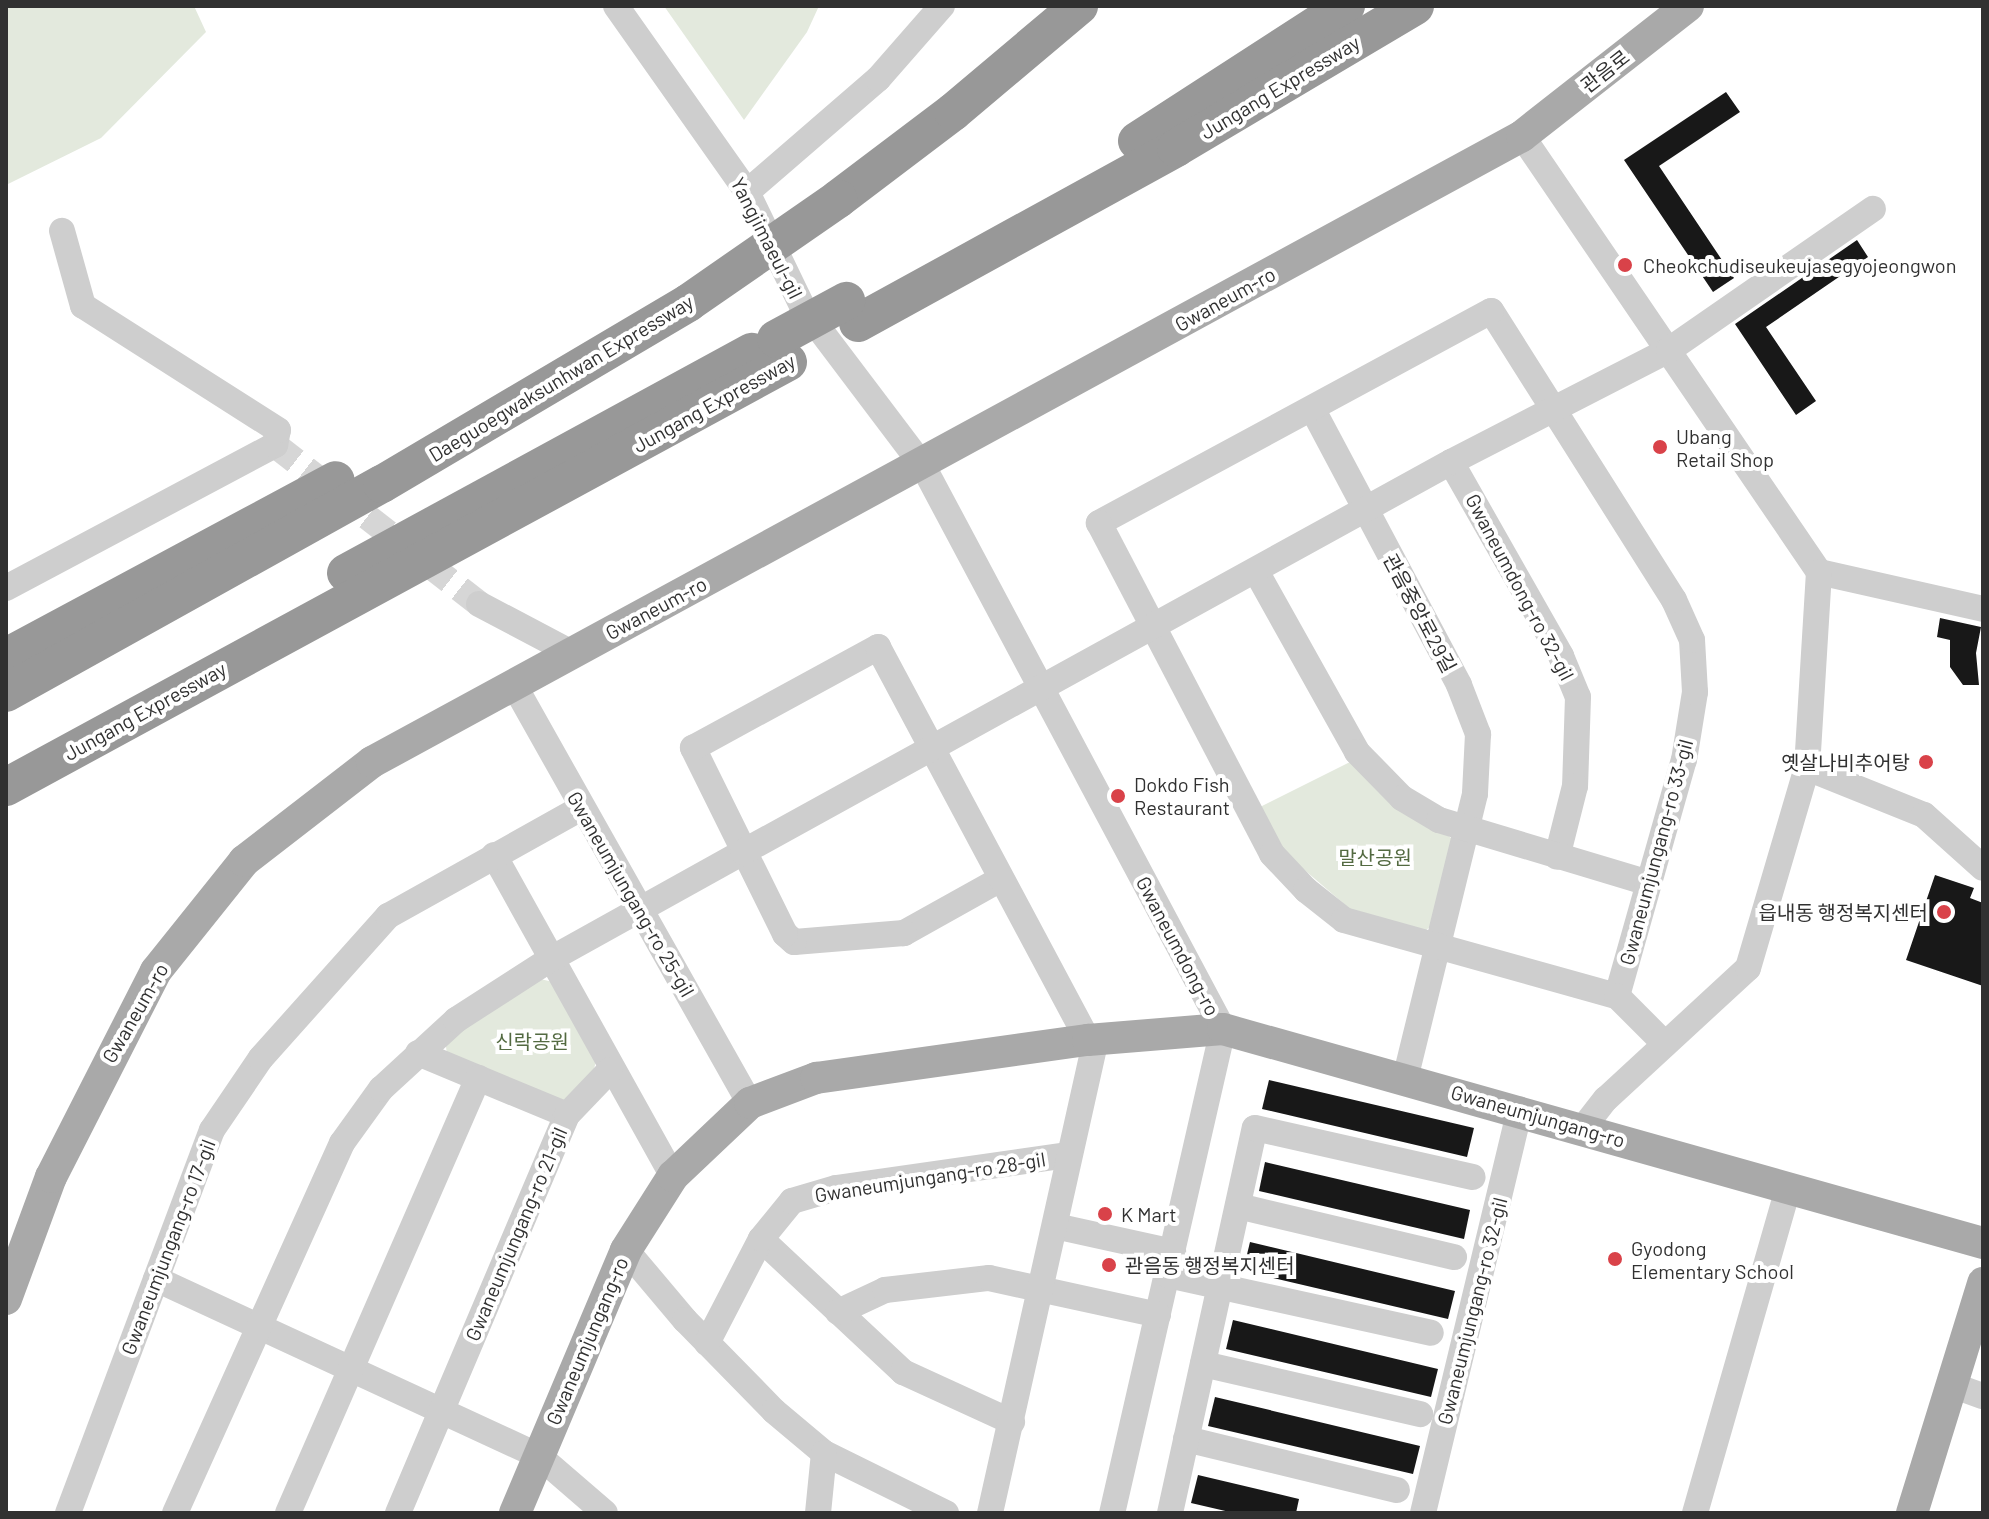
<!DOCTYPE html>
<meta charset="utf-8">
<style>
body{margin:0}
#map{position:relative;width:1989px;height:1519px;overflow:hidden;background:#fff;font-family:Barlow,"Noto Sans KR",sans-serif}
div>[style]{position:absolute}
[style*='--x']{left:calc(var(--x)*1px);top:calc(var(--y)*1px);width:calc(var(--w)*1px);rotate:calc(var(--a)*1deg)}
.green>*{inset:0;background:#e3e9dd}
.building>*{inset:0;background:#181818}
.minor-tunnel>*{height:26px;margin-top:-13px;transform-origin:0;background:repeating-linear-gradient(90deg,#d6d6d6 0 26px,transparent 0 39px)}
.minor>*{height:26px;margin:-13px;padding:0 13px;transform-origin:13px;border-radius:13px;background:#cecece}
.major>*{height:32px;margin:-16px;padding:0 16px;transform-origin:16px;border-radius:16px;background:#a9a9a9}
.highway>*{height:38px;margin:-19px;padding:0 19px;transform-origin:19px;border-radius:19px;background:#989898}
.highway-bridge>*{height:38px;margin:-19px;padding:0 19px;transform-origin:19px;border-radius:19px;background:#989898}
.dots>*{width:22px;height:22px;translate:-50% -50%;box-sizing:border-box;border:4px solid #fff;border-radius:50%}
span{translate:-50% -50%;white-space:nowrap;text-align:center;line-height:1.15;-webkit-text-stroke:8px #fff;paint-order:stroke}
.street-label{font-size:20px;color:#313131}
.poi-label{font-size:20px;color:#313131}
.left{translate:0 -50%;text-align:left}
.right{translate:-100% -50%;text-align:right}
.park-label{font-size:20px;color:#536a41}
.frame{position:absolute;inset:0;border:8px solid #313131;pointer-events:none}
</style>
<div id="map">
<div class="green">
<div style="clip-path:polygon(6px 6px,194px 6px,206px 32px,101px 138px,6px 185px)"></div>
<div style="clip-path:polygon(664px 6px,819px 6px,807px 32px,744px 120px)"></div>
<div style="clip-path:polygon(1356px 759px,1457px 843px,1435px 922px,1422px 934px,1350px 909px,1287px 855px,1260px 807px)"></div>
<div style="clip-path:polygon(536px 978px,553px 982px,597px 1057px,593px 1073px,557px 1106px,447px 1056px,445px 1037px)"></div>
</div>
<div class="building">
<div style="clip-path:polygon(1726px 92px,1740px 112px,1659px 166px,1734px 278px,1713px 292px,1624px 160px)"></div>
<div style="clip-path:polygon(1857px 240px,1868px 257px,1766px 327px,1816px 401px,1796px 415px,1735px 324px)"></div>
<div style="clip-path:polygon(1940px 618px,1981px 627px,1976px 653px,1979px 685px,1963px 685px,1950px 667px,1950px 640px,1937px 637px)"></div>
<div style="clip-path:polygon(1935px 875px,1974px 888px,1970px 898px,1983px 903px,1983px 986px,1906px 960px)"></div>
<div style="clip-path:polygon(1269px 1080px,1474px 1128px,1467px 1157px,1262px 1109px)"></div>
<div style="clip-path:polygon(1265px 1162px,1470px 1210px,1464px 1239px,1259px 1191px)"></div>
<div style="clip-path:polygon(1250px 1242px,1455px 1291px,1448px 1319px,1243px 1271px)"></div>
<div style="clip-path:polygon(1233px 1320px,1438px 1369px,1431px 1397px,1226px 1349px)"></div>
<div style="clip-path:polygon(1215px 1397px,1420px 1446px,1413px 1474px,1208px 1426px)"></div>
<div style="clip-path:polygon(1198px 1475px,1299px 1499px,1296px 1513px,1234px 1513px,1191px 1503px)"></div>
</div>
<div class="minor-tunnel">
<div style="--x:275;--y:445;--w:259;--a:37.9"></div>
</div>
<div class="minor">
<div style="--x:616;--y:6;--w:228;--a:54.8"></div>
<div style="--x:747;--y:192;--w:127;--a:64.2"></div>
<div style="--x:802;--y:306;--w:201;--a:52.9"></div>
<div style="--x:923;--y:466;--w:638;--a:61.95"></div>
<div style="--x:1223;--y:1029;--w:497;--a:102.9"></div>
<div style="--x:1522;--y:136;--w:528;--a:55.74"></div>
<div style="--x:1819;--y:572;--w:168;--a:12.7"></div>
<div style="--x:747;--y:192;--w:173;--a:-40.8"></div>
<div style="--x:878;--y:79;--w:97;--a:-48.8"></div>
<div style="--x:1313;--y:410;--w:311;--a:62"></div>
<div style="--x:1459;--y:685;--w:53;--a:68.8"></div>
<div style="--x:1478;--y:734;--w:60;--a:92.9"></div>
<div style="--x:1475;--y:794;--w:292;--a:103.8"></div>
<div style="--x:1451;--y:462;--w:223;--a:60.4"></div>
<div style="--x:1561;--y:656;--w:44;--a:67.5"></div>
<div style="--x:1578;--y:697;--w:89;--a:91.9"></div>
<div style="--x:1575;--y:786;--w:73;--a:104.2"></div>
<div style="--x:1256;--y:571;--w:207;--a:60.8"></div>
<div style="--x:1357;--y:752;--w:64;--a:45.6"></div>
<div style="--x:1402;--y:798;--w:43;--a:30.7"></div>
<div style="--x:1439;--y:820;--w:219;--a:16.7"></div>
<div style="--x:6;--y:588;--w:305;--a:-28"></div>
<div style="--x:275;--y:445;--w:15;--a:-79"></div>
<div style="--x:278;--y:430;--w:231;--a:-147.5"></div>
<div style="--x:83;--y:306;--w:78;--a:-105.6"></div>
<div style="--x:479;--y:604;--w:105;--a:27.8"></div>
<div style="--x:514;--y:685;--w:480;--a:60.6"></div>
<div style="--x:1807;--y:768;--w:126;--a:21.9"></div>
<div style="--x:1924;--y:815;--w:79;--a:41.9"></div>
<div style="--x:494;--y:855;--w:368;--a:60.9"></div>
<div style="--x:999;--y:880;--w:109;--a:150.8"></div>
<div style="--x:904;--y:933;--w:110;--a:175.3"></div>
<div style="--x:794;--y:942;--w:12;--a:-138"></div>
<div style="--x:785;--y:934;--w:208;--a:-116.3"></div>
<div style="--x:693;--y:748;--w:211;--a:-28.6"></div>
<div style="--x:878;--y:647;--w:446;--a:61.9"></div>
<div style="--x:1617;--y:996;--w:245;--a:-74.2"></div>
<div style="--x:1684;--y:760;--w:69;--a:-80.8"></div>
<div style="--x:1695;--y:692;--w:52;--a:-93.3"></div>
<div style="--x:1692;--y:640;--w:44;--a:-114.2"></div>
<div style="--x:1674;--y:600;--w:342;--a:-122.3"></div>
<div style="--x:1491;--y:311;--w:446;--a:151.6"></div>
<div style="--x:1099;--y:523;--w:373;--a:62.4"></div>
<div style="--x:1272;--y:854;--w:50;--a:46.6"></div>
<div style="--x:1306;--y:890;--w:48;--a:38.3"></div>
<div style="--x:1344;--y:920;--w:283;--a:15.6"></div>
<div style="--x:1617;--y:996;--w:68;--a:45"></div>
<div style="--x:418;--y:1053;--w:161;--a:22.6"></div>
<div style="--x:1583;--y:1128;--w:37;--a:-52"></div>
<div style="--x:1606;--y:1099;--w:193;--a:-42.7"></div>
<div style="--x:1748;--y:968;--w:209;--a:-73.6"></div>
<div style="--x:1807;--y:768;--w:196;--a:-86.5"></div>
<div style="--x:1238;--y:1206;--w:222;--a:13.3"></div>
<div style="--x:1055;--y:1226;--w:121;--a:12.4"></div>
<div style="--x:761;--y:1239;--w:195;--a:43.1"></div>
<div style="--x:903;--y:1372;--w:120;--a:24.6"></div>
<div style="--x:626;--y:1250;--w:92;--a:49.9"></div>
<div style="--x:685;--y:1320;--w:127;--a:45.6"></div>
<div style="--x:774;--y:1411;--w:65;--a:40"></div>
<div style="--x:824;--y:1453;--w:136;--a:26.2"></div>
<div style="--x:1168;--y:1275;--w:269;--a:12.4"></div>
<div style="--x:156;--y:1279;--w:422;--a:24.8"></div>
<div style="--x:539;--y:1456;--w:87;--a:40.8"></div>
<div style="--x:838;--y:1312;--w:52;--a:-25.1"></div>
<div style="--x:885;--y:1290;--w:105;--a:-6.6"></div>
<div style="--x:989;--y:1278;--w:173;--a:12.3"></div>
<div style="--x:707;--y:1343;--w:117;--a:-62.6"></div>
<div style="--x:761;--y:1239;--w:49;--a:-50.8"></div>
<div style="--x:792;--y:1201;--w:46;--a:-16.5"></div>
<div style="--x:836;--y:1188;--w:235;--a:-8.1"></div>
<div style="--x:1203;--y:1364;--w:223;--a:13"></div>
<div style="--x:1952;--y:1385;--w:33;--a:20"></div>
<div style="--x:1186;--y:1439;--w:217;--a:13.6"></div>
<div style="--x:68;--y:1513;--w:409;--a:-69.4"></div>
<div style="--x:212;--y:1130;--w:87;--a:-55.8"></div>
<div style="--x:261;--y:1058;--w:191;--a:-48.2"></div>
<div style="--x:388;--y:916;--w:221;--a:-29.2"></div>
<div style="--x:175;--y:1513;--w:406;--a:-65.7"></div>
<div style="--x:342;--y:1143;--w:67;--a:-54.2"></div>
<div style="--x:381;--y:1089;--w:102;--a:-42.6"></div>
<div style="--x:456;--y:1020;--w:111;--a:-32.8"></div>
<div style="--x:549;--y:960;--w:222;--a:-29.1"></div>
<div style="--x:743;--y:852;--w:808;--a:-28.85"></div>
<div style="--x:1451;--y:462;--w:245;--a:-27.2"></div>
<div style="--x:1669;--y:350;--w:248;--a:-34.7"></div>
<div style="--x:288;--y:1513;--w:475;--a:-66.4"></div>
<div style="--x:398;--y:1513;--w:432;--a:-67"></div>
<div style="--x:567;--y:1115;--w:62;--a:-46.3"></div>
<div style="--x:818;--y:1513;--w:60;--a:-84.3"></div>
<div style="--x:990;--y:1513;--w:486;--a:-77.4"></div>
<div style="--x:1170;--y:1513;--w:394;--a:-77.6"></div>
<div style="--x:1255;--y:1128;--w:223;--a:12.7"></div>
<div style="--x:1423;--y:1513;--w:415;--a:-76.5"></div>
<div style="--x:1695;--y:1513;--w:337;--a:-74"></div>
</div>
<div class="major">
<div style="--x:6;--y:1299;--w:130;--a:-69.8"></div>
<div style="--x:51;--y:1177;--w:231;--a:-63"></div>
<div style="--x:156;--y:971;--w:141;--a:-51.3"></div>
<div style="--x:244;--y:861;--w:162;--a:-37.7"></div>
<div style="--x:372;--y:762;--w:1309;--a:-28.56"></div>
<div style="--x:1522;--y:136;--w:211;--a:-38.1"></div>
<div style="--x:515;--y:1513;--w:285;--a:-67.1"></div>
<div style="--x:626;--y:1250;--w:88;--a:-57.6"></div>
<div style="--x:673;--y:1176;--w:106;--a:-43.5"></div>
<div style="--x:750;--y:1103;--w:71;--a:-20.7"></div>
<div style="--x:816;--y:1078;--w:275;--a:-8"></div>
<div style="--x:1088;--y:1040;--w:135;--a:-4.7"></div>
<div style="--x:1223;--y:1029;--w:790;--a:15.73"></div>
<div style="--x:1912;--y:1513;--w:241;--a:-72.8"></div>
</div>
<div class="highway">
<div style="--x:1137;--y:141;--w:249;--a:-32.9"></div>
<div style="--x:838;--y:199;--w:144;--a:-37.1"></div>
<div style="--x:953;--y:112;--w:165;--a:-40.1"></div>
<div style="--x:858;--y:323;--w:363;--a:-28.8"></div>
<div style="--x:1176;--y:148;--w:278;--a:-30.7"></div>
<div style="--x:346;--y:573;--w:462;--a:-28.6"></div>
<div style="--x:6;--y:657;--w:374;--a:-28.2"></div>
<div style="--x:6;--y:693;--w:430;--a:-29.1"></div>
<div style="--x:382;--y:484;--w:356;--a:-30.6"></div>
<div style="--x:6;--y:787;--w:890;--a:-28.52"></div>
</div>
<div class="highway-bridge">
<div style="--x:688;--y:303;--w:183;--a:-34.7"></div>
<div style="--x:776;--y:339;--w:80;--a:-28.5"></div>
</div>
<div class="dots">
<div style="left:1625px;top:265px;background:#d94249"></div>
<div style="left:1660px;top:447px;background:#d94249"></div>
<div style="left:1926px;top:762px;background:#d94249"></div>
<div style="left:1118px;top:796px;background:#d94249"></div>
<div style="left:1944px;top:912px;background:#d94249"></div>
<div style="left:1105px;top:1214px;background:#d94249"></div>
<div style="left:1615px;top:1259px;background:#d94249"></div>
<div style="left:1109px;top:1265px;background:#d94249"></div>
</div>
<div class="street-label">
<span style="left:1605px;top:71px;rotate:-38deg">관음로</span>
<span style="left:1280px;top:87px;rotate:-31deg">Jungang Expressway</span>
<span style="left:767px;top:238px;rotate:63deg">Yangjimaeul-gil</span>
<span style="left:1225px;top:299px;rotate:-29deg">Gwaneum-ro</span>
<span style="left:561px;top:378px;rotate:-31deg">Daeguoegwaksunhwan Expressway</span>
<span style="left:714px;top:403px;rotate:-29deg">Jungang Expressway</span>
<span style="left:1520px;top:587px;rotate:62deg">Gwaneumdong-ro 32-gil</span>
<span style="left:656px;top:608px;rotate:-28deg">Gwaneum-ro</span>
<span style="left:1420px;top:613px;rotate:62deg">관음중앙로29길</span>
<span style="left:145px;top:711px;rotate:-29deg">Jungang Expressway</span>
<span style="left:1656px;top:852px;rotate:-75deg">Gwaneumjungang-ro 33-gil</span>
<span style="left:631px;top:894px;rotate:60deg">Gwaneumjungang-ro 25-gil</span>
<span style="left:1178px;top:946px;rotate:62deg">Gwaneumdong-ro</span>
<span style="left:135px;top:1013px;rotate:-60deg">Gwaneum-ro</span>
<span style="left:1538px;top:1116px;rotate:16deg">Gwaneumjungang-ro</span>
<span style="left:930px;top:1177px;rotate:-9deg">Gwaneumjungang-ro 28-gil</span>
<span style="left:516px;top:1234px;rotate:-67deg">Gwaneumjungang-ro 21-gil</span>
<span style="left:168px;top:1247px;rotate:-69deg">Gwaneumjungang-ro 17-gil</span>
<span style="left:1472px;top:1311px;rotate:-76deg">Gwaneumjungang-ro 32-gil</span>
<span style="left:587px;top:1341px;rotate:-67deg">Gwaneumjungang-ro</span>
</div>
<div class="poi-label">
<span class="left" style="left:1643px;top:265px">Cheokchudiseukeujasegyojeongwon</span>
<span class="left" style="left:1676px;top:448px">Ubang<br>Retail Shop</span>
<span class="right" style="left:1910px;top:762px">옛살나비추어탕</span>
<span class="left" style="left:1134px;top:796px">Dokdo Fish<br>Restaurant</span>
<span class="right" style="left:1928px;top:912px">읍내동 행정복지센터</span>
<span class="left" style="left:1121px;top:1214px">K Mart</span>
<span class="left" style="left:1631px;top:1260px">Gyodong<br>Elementary School</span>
<span class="left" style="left:1125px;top:1265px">관음동 행정복지센터</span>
</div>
<div class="park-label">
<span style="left:1375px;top:857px">말산공원</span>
<span style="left:532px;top:1041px">신락공원</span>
</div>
<div class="frame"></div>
</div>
